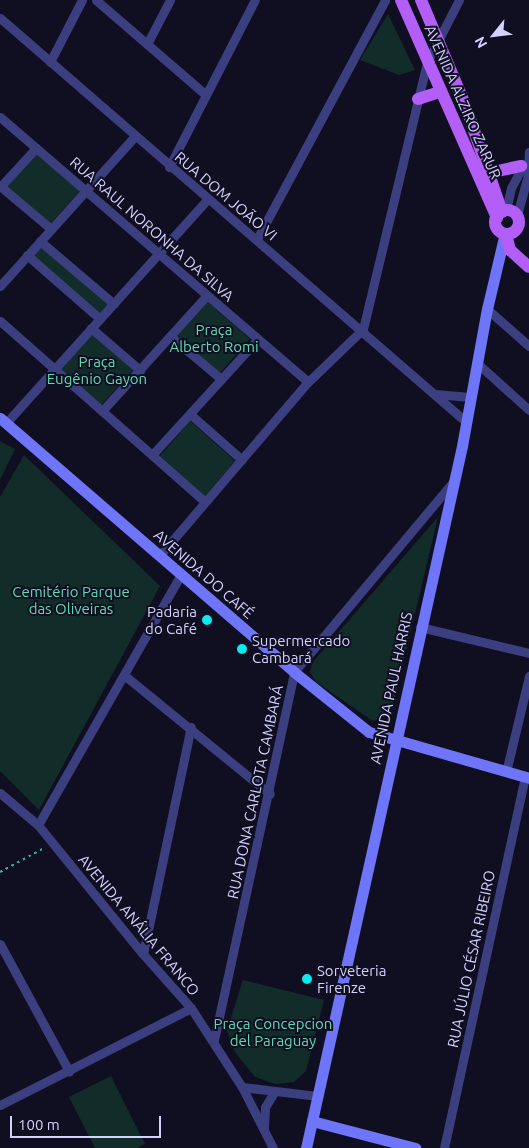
<!DOCTYPE html>
<meta charset="utf-8">
<style>
body{margin:0}
#map{position:relative;width:529px;height:1148px;overflow:hidden;background:#100f22;font-family:Ubuntu,sans-serif}
div>[style]{position:absolute}
[style*='--x']{left:calc(var(--x)*1px);top:calc(var(--y)*1px);width:calc(var(--w)*1px);rotate:calc(var(--a)*1deg)}
.green>*{inset:0;background:#122c29}
.path>*{height:2px;margin-top:-1px;transform-origin:0;background:repeating-linear-gradient(90deg,#34ae9d 0 2.5px,transparent 0 6.5px)}
.street>*{height:9px;margin:-4.5px;padding:0 4.5px;transform-origin:4.5px;border-radius:4.5px;background:#3c3f7f}
.secondary>*{height:11px;margin:-5.5px;padding:0 5.5px;transform-origin:5.5px;border-radius:5.5px;background:#6e75f8}
.primary>*{height:12px;margin:-6px;padding:0 6px;transform-origin:6px;border-radius:6px;background:#b25ef7}
.primary>.ring{margin:-6px;padding:0;box-sizing:content-box;background:none;border:12px solid #b25ef7;border-radius:50%}
.dots>*{width:14px;height:14px;translate:-50% -50%;box-sizing:border-box;border:2px solid #100f22;border-radius:50%}
span{translate:-50% -50%;white-space:nowrap;text-align:center;line-height:1.15;-webkit-text-stroke:4px #100f22;paint-order:stroke}
.street-label{font-size:15px;color:#d3d2fd}
.park-label{font-size:15px;color:#61d9b2}
.poi-label{font-size:15px;color:#d3d2fd}
.right{translate:-100% -50%;text-align:right}
.left{translate:0 -50%;text-align:left}
.north{position:absolute;left:469px;top:10px;width:50px;height:50px;-webkit-text-stroke:4px #100f22;paint-order:stroke;rotate:241deg;font-size:14px;font-weight:700;line-height:20px;text-align:center;color:#d3d2fd}
.north::after{content:'';display:block;margin:auto;width:18px;height:22px;background:#d3d2fd;clip-path:polygon(50% 0,100% 100%,50% 72%,0 100%)}
.scale{position:absolute;left:10px;top:1116px;width:151px;height:22px;box-sizing:border-box;border:2px solid #d3d2fd;border-top:0;padding-left:6px;font-size:15px;line-height:18px;white-space:nowrap;color:#d3d2fd;-webkit-text-stroke:4px #100f22;paint-order:stroke}
</style>
<div id="map">
<div class="green">
<div style="clip-path:polygon(388px 14px,415px 70px,399px 75px,360px 60px)"></div>
<div style="clip-path:polygon(36px 153px,80px 191px,50px 224px,6px 186px)"></div>
<div style="clip-path:polygon(41px 246px,109px 304px,99px 314px,33px 256px)"></div>
<div style="clip-path:polygon(208px 302px,250px 339px,220px 373px,177px 336px)"></div>
<div style="clip-path:polygon(92px 334px,133px 370px,101px 405px,60px 368px)"></div>
<div style="clip-path:polygon(190px 421px,235px 461px,205px 496px,160px 456px)"></div>
<div style="clip-path:polygon(0 441px,15px 449px,0 480px)"></div>
<div style="clip-path:polygon(24px 455px,160px 586px,39px 810px,0 771px,0 497px)"></div>
<div style="clip-path:polygon(438px 517px,393px 706px,386px 717px,373px 721px,316px 682px,310px 672px,312px 663px)"></div>
<div style="clip-path:polygon(243px 980px,324px 1000px,306px 1071px,294px 1082px,275px 1084px,255px 1077px,235px 1052px,227px 1030px)"></div>
<div style="clip-path:polygon(111px 1076px,145px 1144px,137px 1148px,95px 1148px,69px 1097px)"></div>
</div>
<div class="path">
<div style="--x:0;--y:872;--w:50;--a:-28.6"></div>
</div>
<div class="street">
<div style="--x:96;--y:0;--w:145;--a:40.8"></div>
<div style="--x:0;--y:18;--w:615;--a:40.91"></div>
<div style="--x:147;--y:44;--w:50;--a:-62.4"></div>
<div style="--x:50;--y:62;--w:70;--a:-62.7"></div>
<div style="--x:0;--y:117;--w:406;--a:40.7"></div>
<div style="--x:169;--y:167;--w:188;--a:-62.8"></div>
<div style="--x:0;--y:186;--w:67;--a:40.1"></div>
<div style="--x:0;--y:187;--w:53;--a:-47.3"></div>
<div style="--x:506;--y:210;--w:23;--a:-77"></div>
<div style="--x:511;--y:188;--w:27;--a:-62"></div>
<div style="--x:517;--y:215;--w:41;--a:-74.6"></div>
<div style="--x:528;--y:175;--w:23;--a:-88"></div>
<div style="--x:257;--y:239;--w:271;--a:-61.8"></div>
<div style="--x:40;--y:241;--w:97;--a:40.4"></div>
<div style="--x:27;--y:255;--w:97;--a:41.2"></div>
<div style="--x:0;--y:286;--w:200;--a:-48"></div>
<div style="--x:487;--y:309;--w:56;--a:41.4"></div>
<div style="--x:0;--y:321;--w:273;--a:41.4"></div>
<div style="--x:91;--y:328;--w:65;--a:40.6"></div>
<div style="--x:170;--y:336;--w:67;--a:40.1"></div>
<div style="--x:477;--y:363;--w:70;--a:42.1"></div>
<div style="--x:435;--y:394;--w:35;--a:5"></div>
<div style="--x:102;--y:411;--w:156;--a:-47.8"></div>
<div style="--x:190;--y:414;--w:69;--a:41.5"></div>
<div style="--x:6;--y:423;--w:300;--a:-48"></div>
<div style="--x:152;--y:455;--w:157;--a:-47.6"></div>
<div style="--x:160;--y:555;--w:228;--a:-49.5"></div>
<div style="--x:308;--y:382;--w:76;--a:-43.9"></div>
<div style="--x:363;--y:329;--w:275;--a:-76.5"></div>
<div style="--x:427;--y:62;--w:70;--a:-62.7"></div>
<div style="--x:420;--y:627;--w:112;--a:13.4"></div>
<div style="--x:124;--y:675;--w:188;--a:39.2"></div>
<div style="--x:506;--y:772;--w:99;--a:-76.5"></div>
<div style="--x:0;--y:793;--w:50;--a:40.1"></div>
<div style="--x:38;--y:825;--w:166;--a:50.9"></div>
<div style="--x:143;--y:954;--w:72;--a:48.4"></div>
<div style="--x:191;--y:1008;--w:94;--a:57.2"></div>
<div style="--x:242;--y:1087;--w:68;--a:63.1"></div>
<div style="--x:38;--y:825;--w:289;--a:-60.3"></div>
<div style="--x:0;--y:944;--w:145;--a:61.5"></div>
<div style="--x:143;--y:954;--w:232;--a:-78.1"></div>
<div style="--x:214;--y:1040;--w:377;--a:-77.7"></div>
<div style="--x:294;--y:672;--w:246;--a:-50.1"></div>
<div style="--x:242;--y:1087;--w:77;--a:6.8"></div>
<div style="--x:0;--y:1105;--w:214;--a:-26.9"></div>
<div style="--x:264;--y:1127;--w:20;--a:-87"></div>
<div style="--x:265;--y:1107;--w:19;--a:-58"></div>
<div style="--x:444;--y:1148;--w:381;--a:-77.7"></div>
</div>
<div class="secondary">
<div style="--x:0;--y:418;--w:389;--a:40.8"></div>
<div style="--x:294;--y:672;--w:96;--a:38.7"></div>
<div style="--x:369;--y:732;--w:166;--a:16"></div>
<div style="--x:312;--y:1121;--w:107;--a:14.6"></div>
<div style="--x:306;--y:1148;--w:719;--a:-77.47"></div>
<div style="--x:462;--y:446;--w:139;--a:-79.7"></div>
<div style="--x:487;--y:309;--w:78;--a:-76.7"></div>
</div>
<div class="primary">
<div style="--x:401;--y:0;--w:238;--a:66.2"></div>
<div style="--x:421;--y:0;--w:116;--a:67.2"></div>
<div style="--x:466;--y:107;--w:111;--a:71.1"></div>
<div style="--x:418;--y:99;--w:23;--a:-18"></div>
<div style="--x:488;--y:173;--w:34;--a:-12"></div>
<div class="ring" style="left:495px;top:210px;width:12px;height:12px"></div>
<div style="--x:506;--y:234;--w:16;--a:76"></div>
<div style="--x:510;--y:250;--w:25;--a:42"></div>
</div>
<div class="dots">
<div style="left:207px;top:620px;background:#0bebef"></div>
<div style="left:242px;top:649px;background:#0bebef"></div>
<div style="left:307px;top:979px;background:#0bebef"></div>
</div>
<div class="street-label">
<span style="left:463px;top:102px;rotate:66deg">AVENIDA ALZIRO ZARUR</span>
<span style="left:226px;top:196px;rotate:40deg">RUA DOM JOÃO VI</span>
<span style="left:152px;top:229px;rotate:41deg">RUA RAUL NORONHA DA SILVA</span>
<span style="left:204px;top:574px;rotate:41deg">AVENIDA DO CAFÉ</span>
<span style="left:391px;top:688px;rotate:-78deg">AVENIDA PAUL HARRIS</span>
<span style="left:255px;top:792px;rotate:-78deg">RUA DONA CARLOTA CAMBARÁ</span>
<span style="left:139px;top:925px;rotate:50deg">AVENIDA ANÁLIA FRANCO</span>
<span style="left:471px;top:959px;rotate:-78deg">RUA JÚLIO CÉSAR RIBEIRO</span>
</div>
<div class="park-label">
<span style="left:214px;top:338px">Praça<br>Alberto Romi</span>
<span style="left:97px;top:370px">Praça<br>Eugênio Gayon</span>
<span style="left:71px;top:600px">Cemitério Parque<br>das Oliveiras</span>
<span style="left:273px;top:1032px">Praça Concepcion<br>del Paraguay</span>
</div>
<div class="poi-label">
<span class="right" style="left:197px;top:620px">Padaria<br>do Café</span>
<span class="left" style="left:252px;top:649px">Supermercado<br>Cambará</span>
<span class="left" style="left:317px;top:979px">Sorveteria<br>Firenze</span>
</div>
<div class="north">N</div>
<div class="scale">100 m</div>
</div>
